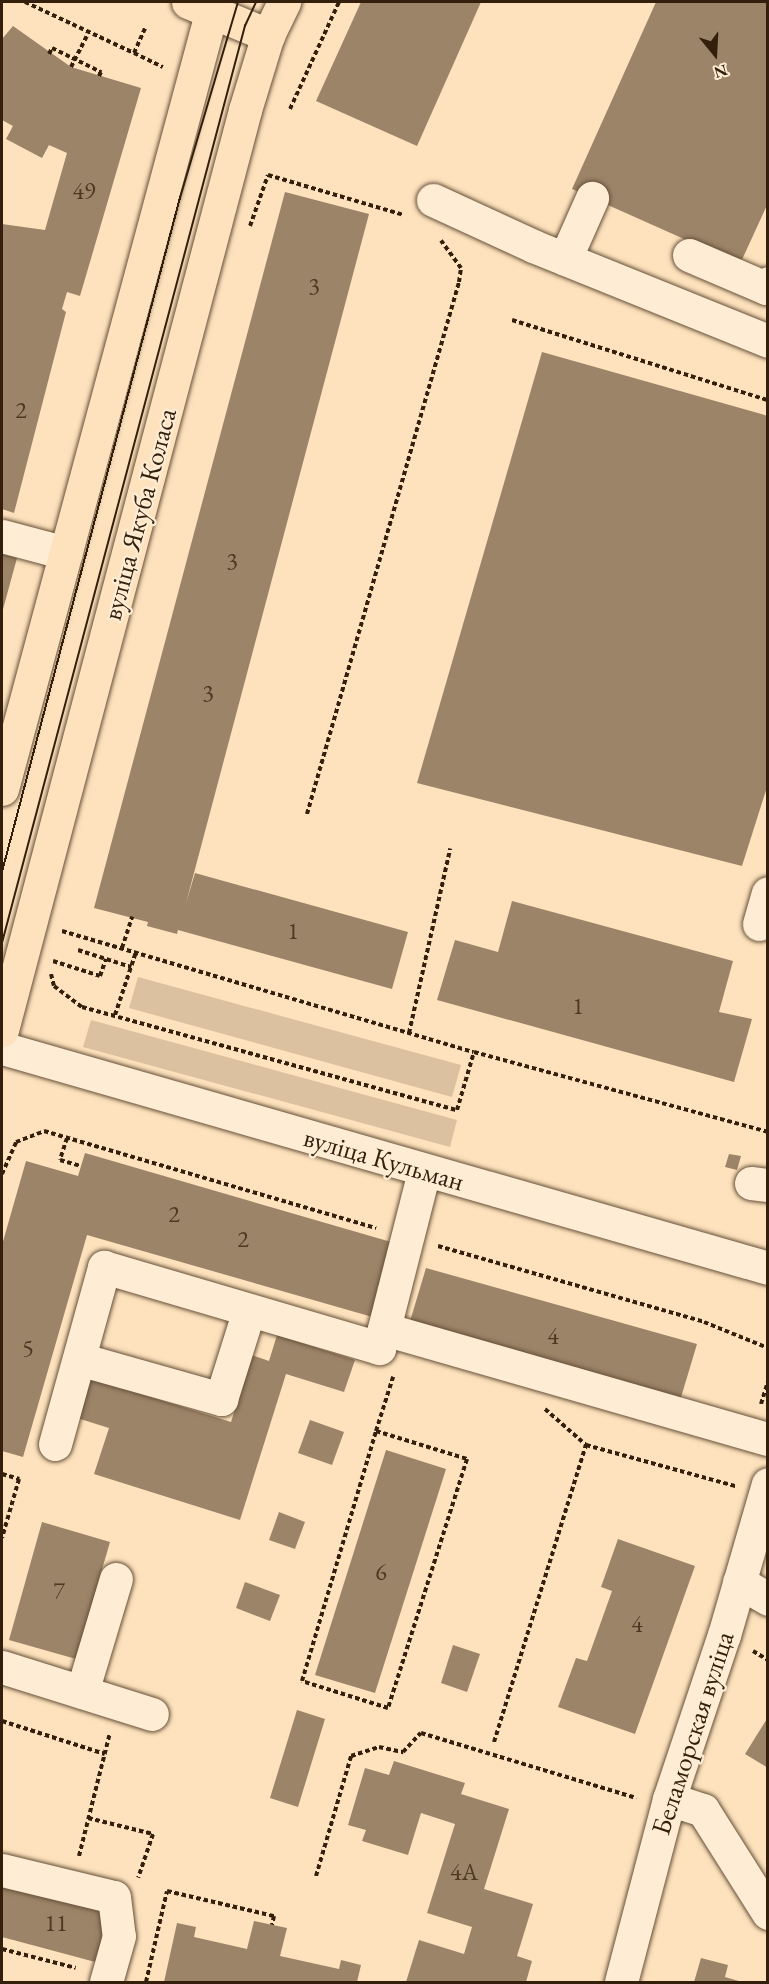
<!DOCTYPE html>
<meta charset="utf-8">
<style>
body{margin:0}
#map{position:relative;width:769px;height:1984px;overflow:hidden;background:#fde2bd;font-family:"EB Garamond",serif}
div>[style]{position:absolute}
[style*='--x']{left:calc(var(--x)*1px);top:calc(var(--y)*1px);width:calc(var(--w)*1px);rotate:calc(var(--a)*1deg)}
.green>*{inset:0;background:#dbc19f}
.building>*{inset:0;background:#9c8468}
.path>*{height:4px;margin-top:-2px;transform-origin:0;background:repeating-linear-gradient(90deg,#331f0b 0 4.5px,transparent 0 7.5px)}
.roads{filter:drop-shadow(0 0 2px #665038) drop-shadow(0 0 2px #665038)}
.minor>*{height:33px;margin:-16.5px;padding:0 16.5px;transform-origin:16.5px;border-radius:16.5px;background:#feecd4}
.major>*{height:33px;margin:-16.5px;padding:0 16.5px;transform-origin:16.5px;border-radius:16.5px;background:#fde2bd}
.tram>*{height:1.5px;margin:-0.75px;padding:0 0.75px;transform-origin:0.75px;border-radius:0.75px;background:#331f0b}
span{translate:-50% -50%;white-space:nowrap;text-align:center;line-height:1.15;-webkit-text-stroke:4.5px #feecd4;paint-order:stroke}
.number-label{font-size:24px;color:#4d3822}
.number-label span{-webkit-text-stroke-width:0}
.street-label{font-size:27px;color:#331f0b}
.frame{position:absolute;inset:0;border:3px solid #331f0b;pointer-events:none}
.north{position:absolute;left:685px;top:24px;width:60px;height:60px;-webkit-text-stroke:4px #feecd4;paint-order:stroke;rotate:162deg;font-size:16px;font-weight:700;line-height:24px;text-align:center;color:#331f0b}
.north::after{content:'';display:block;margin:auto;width:21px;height:27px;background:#331f0b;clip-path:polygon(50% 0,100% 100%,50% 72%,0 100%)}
</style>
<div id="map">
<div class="green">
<div style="clip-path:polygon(138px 977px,461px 1065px,452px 1097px,129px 1008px)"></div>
<div style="clip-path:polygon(91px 1020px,457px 1120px,450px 1147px,83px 1047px)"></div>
</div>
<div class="building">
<div style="clip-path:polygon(361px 2px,481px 2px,417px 146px,316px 101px)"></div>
<div style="clip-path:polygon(656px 2px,768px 2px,768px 203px,740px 264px,572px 189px)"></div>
<div style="clip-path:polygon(13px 26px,71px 67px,141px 88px,80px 296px,67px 292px,62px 309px,66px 312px,14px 513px,2px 509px,2px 224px,45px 230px,67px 153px,49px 145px,42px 158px,6px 139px,13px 126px,2px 120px,2px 39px)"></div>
<div style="clip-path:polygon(285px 192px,369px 214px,186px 903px,195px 873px,408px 932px,392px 989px,178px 930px,177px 934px,147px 926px,148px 922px,94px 908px)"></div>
<div style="clip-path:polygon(542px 352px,768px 416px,768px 784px,742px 866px,417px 783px)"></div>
<div style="clip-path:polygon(2px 554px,17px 558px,2px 613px)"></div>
<div style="clip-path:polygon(512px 901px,733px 961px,719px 1012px,752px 1019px,734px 1082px,437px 1000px,455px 940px,498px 952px)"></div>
<div style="clip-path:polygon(85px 1153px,398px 1244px,376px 1318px,87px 1235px,23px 1457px,2px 1451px,2px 1245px,26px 1161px,78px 1176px)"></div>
<div style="clip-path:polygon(729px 1154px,741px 1156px,737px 1170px,725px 1167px)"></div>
<div style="clip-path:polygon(426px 1268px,697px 1344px,679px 1404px,408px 1328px)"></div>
<div style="clip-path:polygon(277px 1335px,355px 1360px,344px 1392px,286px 1374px,240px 1520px,94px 1474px,109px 1428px,77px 1418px,90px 1378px,231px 1422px,252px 1355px,269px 1361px)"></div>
<div style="clip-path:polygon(310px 1420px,344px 1432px,332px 1465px,298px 1453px)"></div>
<div style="clip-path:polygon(386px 1450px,446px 1469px,375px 1693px,315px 1675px)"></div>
<div style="clip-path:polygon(279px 1512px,305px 1522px,295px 1549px,269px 1540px)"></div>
<div style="clip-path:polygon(42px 1522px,110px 1542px,76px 1659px,9px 1640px)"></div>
<div style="clip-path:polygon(618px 1539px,695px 1566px,635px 1734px,558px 1707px,576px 1658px,587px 1661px,612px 1591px,601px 1587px)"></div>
<div style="clip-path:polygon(245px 1582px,280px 1595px,270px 1621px,236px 1608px)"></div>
<div style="clip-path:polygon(453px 1645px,480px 1654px,467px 1692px,441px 1683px)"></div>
<div style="clip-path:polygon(297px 1710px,325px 1719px,298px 1807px,270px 1798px)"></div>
<div style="clip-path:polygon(768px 1717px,768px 1768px,745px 1754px)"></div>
<div style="clip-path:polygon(394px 1761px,465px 1783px,461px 1794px,509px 1809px,484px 1889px,533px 1904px,517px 1956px,532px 1961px,526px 1982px,406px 1982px,419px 1940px,464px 1954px,472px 1927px,427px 1913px,455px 1824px,421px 1813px,408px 1855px,362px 1841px,366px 1830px,348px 1825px,365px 1768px,389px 1775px)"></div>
<div style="clip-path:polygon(2px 1880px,114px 1910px,99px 1963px,2px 1937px)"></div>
<div style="clip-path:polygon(254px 1921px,287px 1928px,280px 1956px,339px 1969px,341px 1960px,361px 1965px,357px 1982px,164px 1982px,177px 1923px,196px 1927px,194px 1937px,247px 1949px)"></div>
<div style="clip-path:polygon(701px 1958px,728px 1965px,725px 1977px,742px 1982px,694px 1982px)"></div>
</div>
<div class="path">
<div style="--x:25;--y:2;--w:120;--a:25.1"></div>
<div style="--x:134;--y:53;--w:27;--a:-66"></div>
<div style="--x:134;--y:53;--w:32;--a:26"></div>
<div style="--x:49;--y:54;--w:7;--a:-63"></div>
<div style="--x:52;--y:48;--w:55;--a:26.1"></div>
<div style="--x:101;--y:72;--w:7;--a:117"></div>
<div style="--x:71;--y:67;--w:39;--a:-63"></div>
<div style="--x:290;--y:109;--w:118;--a:-65.4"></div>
<div style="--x:250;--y:226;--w:54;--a:-70.6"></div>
<div style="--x:268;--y:175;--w:142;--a:16.4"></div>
<div style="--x:512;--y:320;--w:268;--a:17.4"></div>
<div style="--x:307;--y:814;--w:553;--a:-74.05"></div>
<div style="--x:459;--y:282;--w:14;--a:-82"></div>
<div style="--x:461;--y:268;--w:34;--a:-126"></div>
<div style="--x:62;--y:931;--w:429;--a:16.4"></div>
<div style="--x:474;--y:1052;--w:305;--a:15.2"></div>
<div style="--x:122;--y:948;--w:33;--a:-72"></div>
<div style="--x:78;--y:950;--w:56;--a:17.8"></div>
<div style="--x:53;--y:961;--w:49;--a:17.7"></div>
<div style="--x:100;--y:976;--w:18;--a:-71"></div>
<div style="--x:51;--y:974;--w:12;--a:76"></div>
<div style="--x:54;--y:986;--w:35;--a:37"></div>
<div style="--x:82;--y:1007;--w:389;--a:15.4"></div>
<div style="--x:457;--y:1110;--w:60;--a:-73.7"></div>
<div style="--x:115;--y:1015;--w:66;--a:-71.6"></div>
<div style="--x:409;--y:1033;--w:189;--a:-77.4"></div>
<div style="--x:67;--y:1138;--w:23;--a:108"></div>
<div style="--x:60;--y:1160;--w:22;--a:16"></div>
<div style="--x:2;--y:1174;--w:35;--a:-66"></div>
<div style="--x:16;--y:1142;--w:30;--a:-21"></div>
<div style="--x:44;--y:1131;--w:346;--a:16.3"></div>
<div style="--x:438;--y:1246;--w:277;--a:15.9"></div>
<div style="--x:704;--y:1322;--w:69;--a:22.1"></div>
<div style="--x:761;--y:1404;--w:24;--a:-73"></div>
<div style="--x:545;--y:1409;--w:55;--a:41.3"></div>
<div style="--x:586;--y:1445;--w:155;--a:15.4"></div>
<div style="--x:376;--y:1431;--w:95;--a:17.1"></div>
<div style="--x:467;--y:1459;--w:261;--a:107.6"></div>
<div style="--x:388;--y:1708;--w:90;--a:-162.6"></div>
<div style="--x:302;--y:1681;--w:261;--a:-73.5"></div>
<div style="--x:376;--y:1431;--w:57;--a:-72.5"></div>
<div style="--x:2;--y:1474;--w:18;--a:16"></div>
<div style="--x:19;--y:1479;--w:61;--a:106.1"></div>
<div style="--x:753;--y:1651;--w:17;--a:31"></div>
<div style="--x:2;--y:1721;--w:108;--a:17.8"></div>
<div style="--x:494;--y:1742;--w:311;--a:-72.8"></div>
<div style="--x:88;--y:1818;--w:67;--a:13.8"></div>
<div style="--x:153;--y:1834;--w:46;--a:108.8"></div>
<div style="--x:79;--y:1856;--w:127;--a:-75.9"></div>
<div style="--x:316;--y:1876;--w:125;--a:-73.7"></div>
<div style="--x:351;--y:1756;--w:29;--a:-18"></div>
<div style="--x:379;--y:1747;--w:25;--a:12"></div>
<div style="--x:403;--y:1752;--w:26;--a:-47"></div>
<div style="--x:421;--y:1733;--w:225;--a:16.8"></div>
<div style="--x:2;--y:1949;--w:76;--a:14.4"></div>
<div style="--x:146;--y:1982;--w:93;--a:-77"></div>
<div style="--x:167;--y:1891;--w:110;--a:13.2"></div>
<div style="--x:274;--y:1916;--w:9;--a:103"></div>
</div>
<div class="roads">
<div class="minor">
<div style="--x:433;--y:200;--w:110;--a:24.7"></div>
<div style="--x:533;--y:246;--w:253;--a:22"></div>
<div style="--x:689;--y:255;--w:84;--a:23.2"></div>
<div style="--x:766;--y:288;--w:5;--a:-68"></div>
<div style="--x:565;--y:259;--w:67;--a:-66.1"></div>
<div style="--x:2;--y:536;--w:66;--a:14.9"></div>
<div style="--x:759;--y:924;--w:32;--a:-74"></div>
<div style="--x:2;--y:1048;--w:797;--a:16.02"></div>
<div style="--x:751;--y:1183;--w:17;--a:7"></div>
<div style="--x:384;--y:1329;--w:399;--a:16"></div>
<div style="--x:79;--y:1359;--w:148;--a:15.7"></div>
<div style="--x:221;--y:1399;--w:93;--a:-72.5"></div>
<div style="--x:55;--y:1444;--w:184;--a:-74.5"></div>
<div style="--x:104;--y:1267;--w:287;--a:16.4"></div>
<div style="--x:379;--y:1348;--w:183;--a:-75.7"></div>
<div style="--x:739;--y:1582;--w:34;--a:30"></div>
<div style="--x:2;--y:1667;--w:157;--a:17.4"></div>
<div style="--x:82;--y:1692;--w:118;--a:-73.3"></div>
<div style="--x:669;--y:1799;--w:36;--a:18"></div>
<div style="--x:703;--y:1810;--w:122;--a:57.7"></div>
<div style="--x:2;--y:1870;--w:115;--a:13.6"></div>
<div style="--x:114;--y:1897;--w:39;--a:83"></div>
<div style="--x:119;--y:1936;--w:48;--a:105.8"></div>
<div style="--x:621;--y:1982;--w:189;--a:-75.3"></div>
<div style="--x:669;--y:1799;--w:173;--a:-71.5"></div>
<div style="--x:724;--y:1635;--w:157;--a:-73.8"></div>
</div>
<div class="major">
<div style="--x:188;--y:2;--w:87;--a:22.4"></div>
<div style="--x:2;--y:789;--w:815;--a:-74.92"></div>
<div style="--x:2;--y:1030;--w:952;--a:-75.2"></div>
<div style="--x:245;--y:110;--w:78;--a:-73"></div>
<div style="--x:268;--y:35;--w:37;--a:-64"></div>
</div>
</div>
<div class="tram">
<div style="--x:2;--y:872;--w:697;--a:-75.21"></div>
<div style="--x:180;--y:198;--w:204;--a:-73.5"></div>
<div style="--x:2;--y:943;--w:949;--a:-75.16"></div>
<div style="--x:245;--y:26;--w:26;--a:-65"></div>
</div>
<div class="number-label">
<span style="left:84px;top:191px">49</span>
<span style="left:314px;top:286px">3</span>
<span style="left:21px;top:410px">2</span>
<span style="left:232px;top:561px">3</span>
<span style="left:208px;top:693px">3</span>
<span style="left:293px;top:931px">1</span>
<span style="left:578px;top:1006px">1</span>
<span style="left:174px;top:1214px">2</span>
<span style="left:243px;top:1239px">2</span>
<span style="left:553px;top:1336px">4</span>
<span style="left:28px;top:1348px">5</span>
<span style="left:381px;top:1572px">6</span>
<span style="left:59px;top:1591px">7</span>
<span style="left:637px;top:1624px">4</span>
<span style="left:464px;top:1872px">4А</span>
<span style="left:56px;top:1923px">11</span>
</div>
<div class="street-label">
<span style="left:139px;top:514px;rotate:-75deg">вуліца Якуба Коласа</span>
<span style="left:384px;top:1159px;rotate:16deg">вуліца Кульман</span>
<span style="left:692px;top:1733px;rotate:-72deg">Беламорская вуліца</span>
</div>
<div class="frame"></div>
<div class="north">N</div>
</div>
